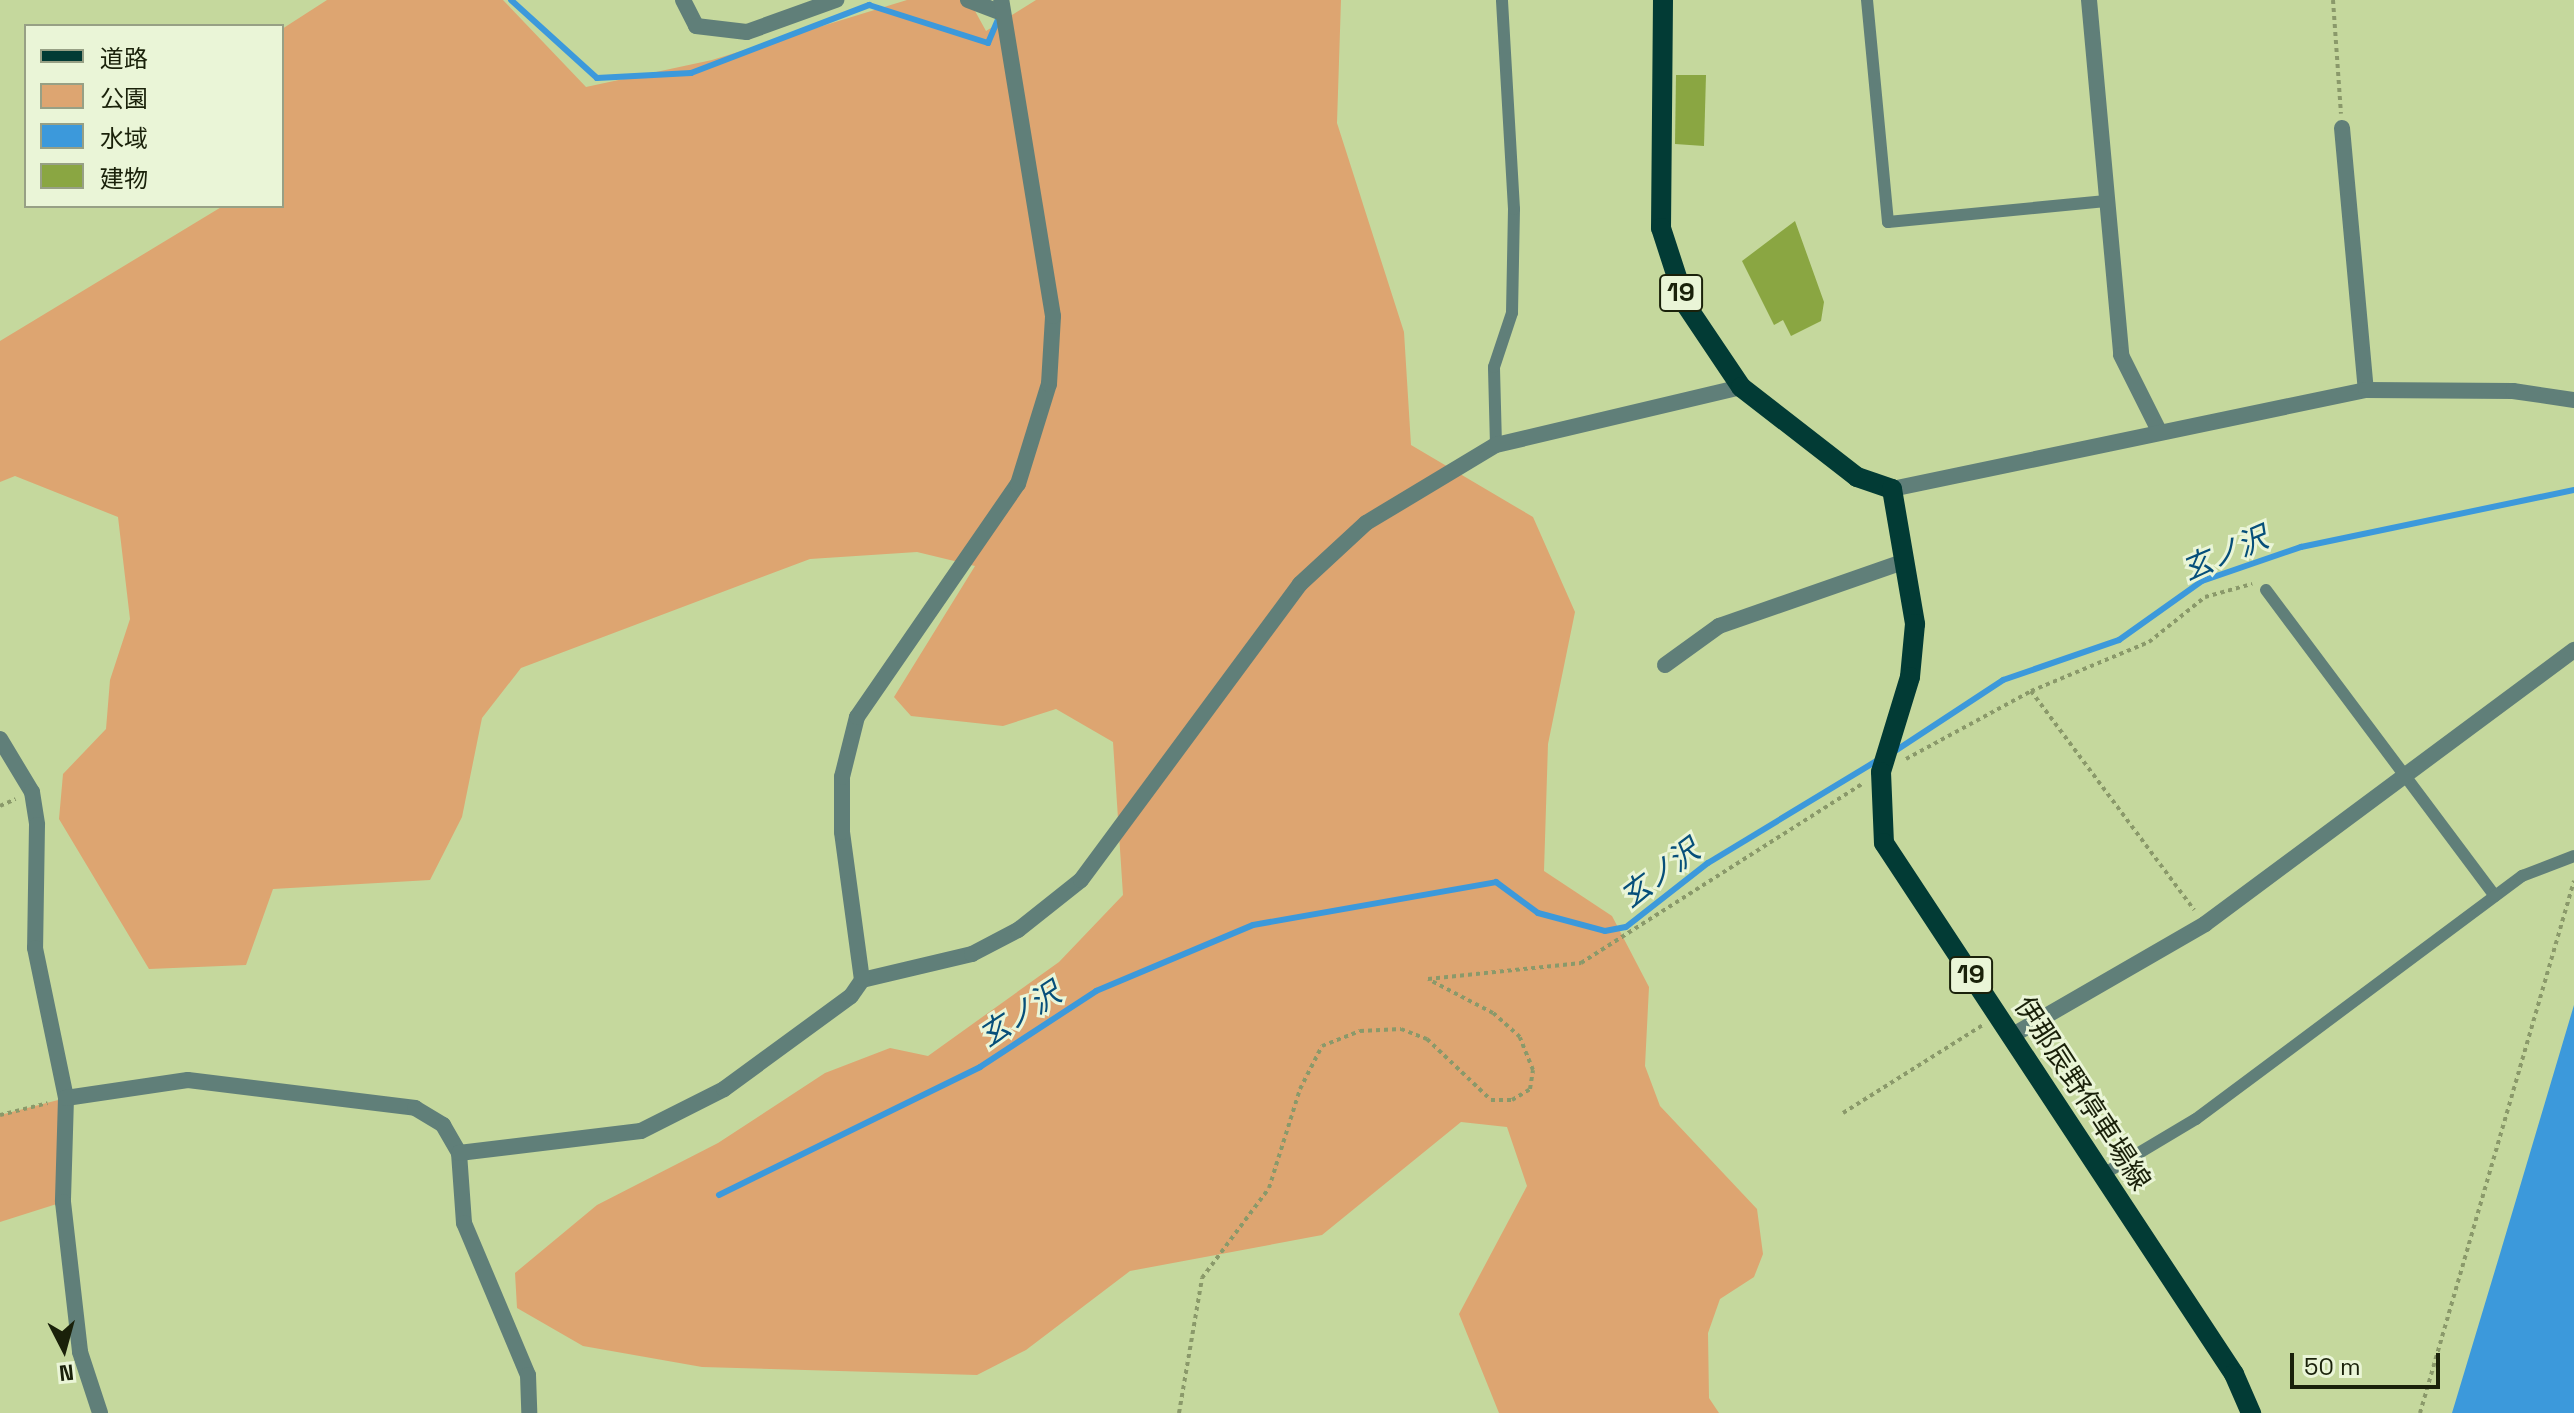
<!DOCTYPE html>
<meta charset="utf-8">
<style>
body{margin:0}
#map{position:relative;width:2574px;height:1413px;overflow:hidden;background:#c5d89d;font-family:"Space Grotesk","Noto Sans JP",sans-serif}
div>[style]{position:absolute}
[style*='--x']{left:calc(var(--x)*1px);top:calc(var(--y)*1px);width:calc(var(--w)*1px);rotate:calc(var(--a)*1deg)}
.green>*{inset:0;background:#dda571}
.water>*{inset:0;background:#3c99db}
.stream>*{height:6px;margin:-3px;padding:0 3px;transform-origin:3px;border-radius:3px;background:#3c99db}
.building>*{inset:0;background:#8aa642}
.path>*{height:4px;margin-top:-2px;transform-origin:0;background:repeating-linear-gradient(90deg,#8a996a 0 4px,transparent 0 8px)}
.service>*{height:12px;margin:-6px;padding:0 6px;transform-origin:6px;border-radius:6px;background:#607f79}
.minor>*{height:16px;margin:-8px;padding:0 8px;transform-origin:8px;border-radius:8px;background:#607f79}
.tertiary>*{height:16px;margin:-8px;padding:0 8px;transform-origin:8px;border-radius:8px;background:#607f79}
.primary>*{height:20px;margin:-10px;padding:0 10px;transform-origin:10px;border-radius:10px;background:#023b35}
span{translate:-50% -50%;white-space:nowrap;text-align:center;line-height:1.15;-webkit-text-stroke:6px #eaf5d7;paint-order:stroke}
.shield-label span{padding:2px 6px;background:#eaf5d7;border:2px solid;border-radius:6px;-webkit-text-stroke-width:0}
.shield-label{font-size:26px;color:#1a210a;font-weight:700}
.street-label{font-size:28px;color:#1a210a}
.water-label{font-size:30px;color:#064f7a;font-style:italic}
.legend{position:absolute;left:24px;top:24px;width:260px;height:184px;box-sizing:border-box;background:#eaf5d7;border:2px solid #97a085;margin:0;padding:10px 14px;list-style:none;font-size:24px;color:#1a210a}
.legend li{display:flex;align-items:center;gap:16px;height:40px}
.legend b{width:40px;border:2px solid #97a085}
.north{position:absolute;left:24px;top:1309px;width:80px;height:80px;-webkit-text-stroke:6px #eaf5d7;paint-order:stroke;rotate:174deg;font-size:22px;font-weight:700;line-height:32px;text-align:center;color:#1a210a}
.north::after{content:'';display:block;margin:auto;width:28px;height:36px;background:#1a210a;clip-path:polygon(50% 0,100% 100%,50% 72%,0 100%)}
.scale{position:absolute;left:2290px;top:1353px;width:150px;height:36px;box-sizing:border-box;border:4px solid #1a210a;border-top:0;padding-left:10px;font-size:24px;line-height:28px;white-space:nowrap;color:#1a210a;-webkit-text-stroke:6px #eaf5d7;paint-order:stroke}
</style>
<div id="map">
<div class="green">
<div style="clip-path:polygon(327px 0,503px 0,586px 87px,712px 60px,907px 0,969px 0,986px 31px,1036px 0,1341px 0,1337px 123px,1404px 332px,1411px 445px,1533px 517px,1575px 612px,1548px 744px,1544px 871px,1612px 916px,1649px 987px,1645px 1066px,1660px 1106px,1757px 1209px,1763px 1254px,1754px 1277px,1720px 1299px,1708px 1333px,1709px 1398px,1719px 1413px,1499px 1413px,1459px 1314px,1527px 1186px,1507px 1127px,1461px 1122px,1322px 1235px,1130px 1271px,1026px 1350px,977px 1375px,702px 1367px,583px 1346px,517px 1308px,515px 1273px,597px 1205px,718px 1143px,825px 1073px,890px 1048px,928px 1056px,1059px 962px,1123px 895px,1113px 742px,1056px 709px,1003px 726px,911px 716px,894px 697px,975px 566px,917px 552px,810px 559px,521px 668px,482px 718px,462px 817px,430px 880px,273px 889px,246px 965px,149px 969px,59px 819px,63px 774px,106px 729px,110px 680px,130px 619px,118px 517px,15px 476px,0 482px,0 341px,223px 206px,282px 206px,282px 29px)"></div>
<div style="clip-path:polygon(66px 1098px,63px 1202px,0 1222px,0 1115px)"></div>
</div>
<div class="water">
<div style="clip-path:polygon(2574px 1005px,2574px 1413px,2452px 1413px,2499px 1257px)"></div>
</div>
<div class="stream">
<div style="--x:511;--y:0;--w:116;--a:42.2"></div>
<div style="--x:597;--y:78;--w:94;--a:-3"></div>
<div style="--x:691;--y:73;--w:191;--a:-20.9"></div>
<div style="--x:869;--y:5;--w:125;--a:17.7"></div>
<div style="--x:988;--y:43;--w:30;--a:-67"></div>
<div style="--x:1892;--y:753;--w:133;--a:-33.3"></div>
<div style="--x:2003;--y:680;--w:123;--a:-19"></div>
<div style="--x:2119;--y:640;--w:102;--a:-35.4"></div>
<div style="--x:2202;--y:581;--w:105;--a:-19"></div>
<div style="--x:2301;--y:547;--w:279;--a:-11.8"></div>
<div style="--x:719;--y:1195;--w:291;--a:-26.1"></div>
<div style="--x:980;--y:1067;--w:139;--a:-33.2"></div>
<div style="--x:1096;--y:991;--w:170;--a:-22.8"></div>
<div style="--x:1253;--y:925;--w:247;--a:-10"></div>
<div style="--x:1496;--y:882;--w:52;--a:36.4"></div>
<div style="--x:1538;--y:913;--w:69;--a:15"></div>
<div style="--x:1605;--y:931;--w:21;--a:-11"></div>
<div style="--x:1626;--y:927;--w:104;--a:-38"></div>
<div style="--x:1708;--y:863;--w:199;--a:-31.2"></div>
</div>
<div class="building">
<div style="clip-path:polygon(1676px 75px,1706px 75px,1704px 146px,1675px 144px)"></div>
<div style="clip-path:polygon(1795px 221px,1824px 302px,1821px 321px,1791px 336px,1783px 320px,1774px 325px,1742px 261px)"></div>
</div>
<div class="path">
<div style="--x:2333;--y:0;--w:114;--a:86"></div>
<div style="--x:2031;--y:691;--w:128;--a:-22.6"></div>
<div style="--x:2149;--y:642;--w:72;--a:-38.8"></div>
<div style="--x:2205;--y:597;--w:49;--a:-15.5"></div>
<div style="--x:1906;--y:759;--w:142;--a:-28.5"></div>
<div style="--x:2031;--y:691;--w:273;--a:53.3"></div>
<div style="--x:0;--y:806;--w:17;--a:-24"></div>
<div style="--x:1843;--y:1113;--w:165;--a:-32.2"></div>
<div style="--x:0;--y:1115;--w:49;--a:-14"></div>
<div style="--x:1179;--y:1413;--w:137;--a:-80.3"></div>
<div style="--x:1202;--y:1278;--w:112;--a:-53.3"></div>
<div style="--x:1269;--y:1188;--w:104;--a:-72.6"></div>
<div style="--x:1300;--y:1089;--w:48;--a:-62.9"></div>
<div style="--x:1322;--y:1046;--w:41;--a:-21.5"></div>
<div style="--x:1360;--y:1031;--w:41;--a:-2.8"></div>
<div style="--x:1401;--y:1029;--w:28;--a:21"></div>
<div style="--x:1427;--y:1039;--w:88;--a:43.6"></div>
<div style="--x:1491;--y:1100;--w:21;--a:0"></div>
<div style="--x:1512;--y:1100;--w:21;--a:-31"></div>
<div style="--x:1530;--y:1089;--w:19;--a:-81"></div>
<div style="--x:1533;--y:1070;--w:35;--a:-112"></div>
<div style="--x:1520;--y:1037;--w:36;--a:-138"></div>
<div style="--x:1493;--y:1013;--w:73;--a:-152.4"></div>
<div style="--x:1428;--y:979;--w:154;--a:-6"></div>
<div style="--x:1581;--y:963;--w:335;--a:-32.5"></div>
<div style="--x:2420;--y:1413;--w:554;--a:-73.86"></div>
</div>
<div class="service">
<div style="--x:1867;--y:0;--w:223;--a:84.6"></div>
<div style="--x:1888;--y:222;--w:219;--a:-5.5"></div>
<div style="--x:1496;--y:445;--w:78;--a:-91.5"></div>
<div style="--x:1494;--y:367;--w:57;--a:-71.6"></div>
<div style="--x:1512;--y:313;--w:104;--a:-88.9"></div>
<div style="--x:1514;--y:209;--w:209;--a:-93.3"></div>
<div style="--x:2266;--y:590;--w:382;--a:53.2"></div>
<div style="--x:2102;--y:1175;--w:109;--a:-30.8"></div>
<div style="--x:2196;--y:1119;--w:407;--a:-36.7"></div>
<div style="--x:2522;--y:876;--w:56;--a:-21"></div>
</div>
<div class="minor">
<div style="--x:683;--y:0;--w:29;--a:63"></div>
<div style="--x:696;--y:26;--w:51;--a:6.7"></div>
<div style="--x:747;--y:32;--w:95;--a:-19.8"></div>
<div style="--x:968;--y:0;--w:33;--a:21"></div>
<div style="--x:2089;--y:0;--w:356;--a:84.8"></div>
<div style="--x:2121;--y:355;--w:85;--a:63.4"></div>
<div style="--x:2342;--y:128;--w:263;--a:84.8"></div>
<div style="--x:1665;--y:665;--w:67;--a:-35.8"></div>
<div style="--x:1719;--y:626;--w:198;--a:-19.2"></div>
<div style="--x:0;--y:739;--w:62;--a:58.9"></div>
<div style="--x:32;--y:792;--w:33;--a:81"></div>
<div style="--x:37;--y:825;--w:123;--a:90.9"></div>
<div style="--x:35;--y:948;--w:153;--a:78.3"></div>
<div style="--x:66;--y:1098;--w:104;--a:91.7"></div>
<div style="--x:63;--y:1202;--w:151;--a:83.5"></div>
<div style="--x:80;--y:1352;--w:64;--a:71.8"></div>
<div style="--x:862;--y:980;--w:113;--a:-13.3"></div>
<div style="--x:972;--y:954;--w:52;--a:-27.6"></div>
<div style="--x:1018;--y:930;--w:80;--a:-38.4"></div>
<div style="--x:1081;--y:880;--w:368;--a:-53.5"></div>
<div style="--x:1300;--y:584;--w:90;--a:-42.7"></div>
<div style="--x:1366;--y:523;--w:152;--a:-31"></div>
<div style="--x:1496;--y:445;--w:252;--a:-13.3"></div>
<div style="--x:2013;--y:1035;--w:222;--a:-30"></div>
<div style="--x:2205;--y:924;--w:460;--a:-36.6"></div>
<div style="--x:66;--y:1098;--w:123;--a:-8.4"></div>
<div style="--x:188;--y:1080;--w:229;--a:7"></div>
<div style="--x:415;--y:1108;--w:33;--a:31"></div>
<div style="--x:443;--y:1125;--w:32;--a:60"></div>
<div style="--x:459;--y:1153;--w:70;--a:85.9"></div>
<div style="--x:464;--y:1223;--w:165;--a:67.2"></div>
<div style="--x:528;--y:1375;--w:38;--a:88"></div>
<div style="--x:459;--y:1153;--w:183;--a:-6.9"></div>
<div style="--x:641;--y:1131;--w:93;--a:-26.8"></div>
<div style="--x:724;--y:1089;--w:157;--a:-36.2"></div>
<div style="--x:851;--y:996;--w:19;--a:-55"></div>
<div style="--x:862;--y:980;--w:149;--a:-97.7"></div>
<div style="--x:842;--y:832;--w:55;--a:-90"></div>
<div style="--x:842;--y:777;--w:62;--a:-76"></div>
<div style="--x:857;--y:717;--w:283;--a:-55.4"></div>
<div style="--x:1018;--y:484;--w:105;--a:-72.8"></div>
<div style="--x:1049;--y:384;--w:68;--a:-86.6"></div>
<div style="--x:1053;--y:316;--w:320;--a:-99.3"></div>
</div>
<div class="tertiary">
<div style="--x:1892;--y:489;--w:484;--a:-11.8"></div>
<div style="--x:2366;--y:390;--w:147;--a:0.4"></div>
<div style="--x:2513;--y:391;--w:62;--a:8.4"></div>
</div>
<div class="primary">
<div style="--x:1663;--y:0;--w:228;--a:90.5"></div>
<div style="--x:1661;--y:228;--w:81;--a:72"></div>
<div style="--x:1686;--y:305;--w:99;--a:56.1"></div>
<div style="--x:1741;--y:387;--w:147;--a:37.8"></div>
<div style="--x:1857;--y:477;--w:37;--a:19"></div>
<div style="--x:1892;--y:489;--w:137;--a:80.3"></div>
<div style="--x:1915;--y:624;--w:53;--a:95.4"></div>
<div style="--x:1910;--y:677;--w:99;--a:107"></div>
<div style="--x:1881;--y:772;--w:71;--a:87.6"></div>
<div style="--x:1884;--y:843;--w:636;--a:56.61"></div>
<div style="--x:2234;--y:1374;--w:43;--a:66.4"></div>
</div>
<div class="shield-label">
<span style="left:1681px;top:293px">19</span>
<span style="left:1971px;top:975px">19</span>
</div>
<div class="street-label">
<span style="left:2083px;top:1093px;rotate:57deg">伊那辰野停車場線</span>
</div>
<div class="water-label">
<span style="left:2225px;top:554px;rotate:-23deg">玄ノ沢</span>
<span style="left:1660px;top:874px;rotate:-37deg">玄ノ沢</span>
<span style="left:1020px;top:1015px;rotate:-33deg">玄ノ沢</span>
</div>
<ul class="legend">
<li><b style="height:10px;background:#023b35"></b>道路</li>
<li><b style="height:22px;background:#dda571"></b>公園</li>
<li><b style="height:22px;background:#3c99db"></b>水域</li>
<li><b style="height:22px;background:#8aa642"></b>建物</li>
</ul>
<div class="north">N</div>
<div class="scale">50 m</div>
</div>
